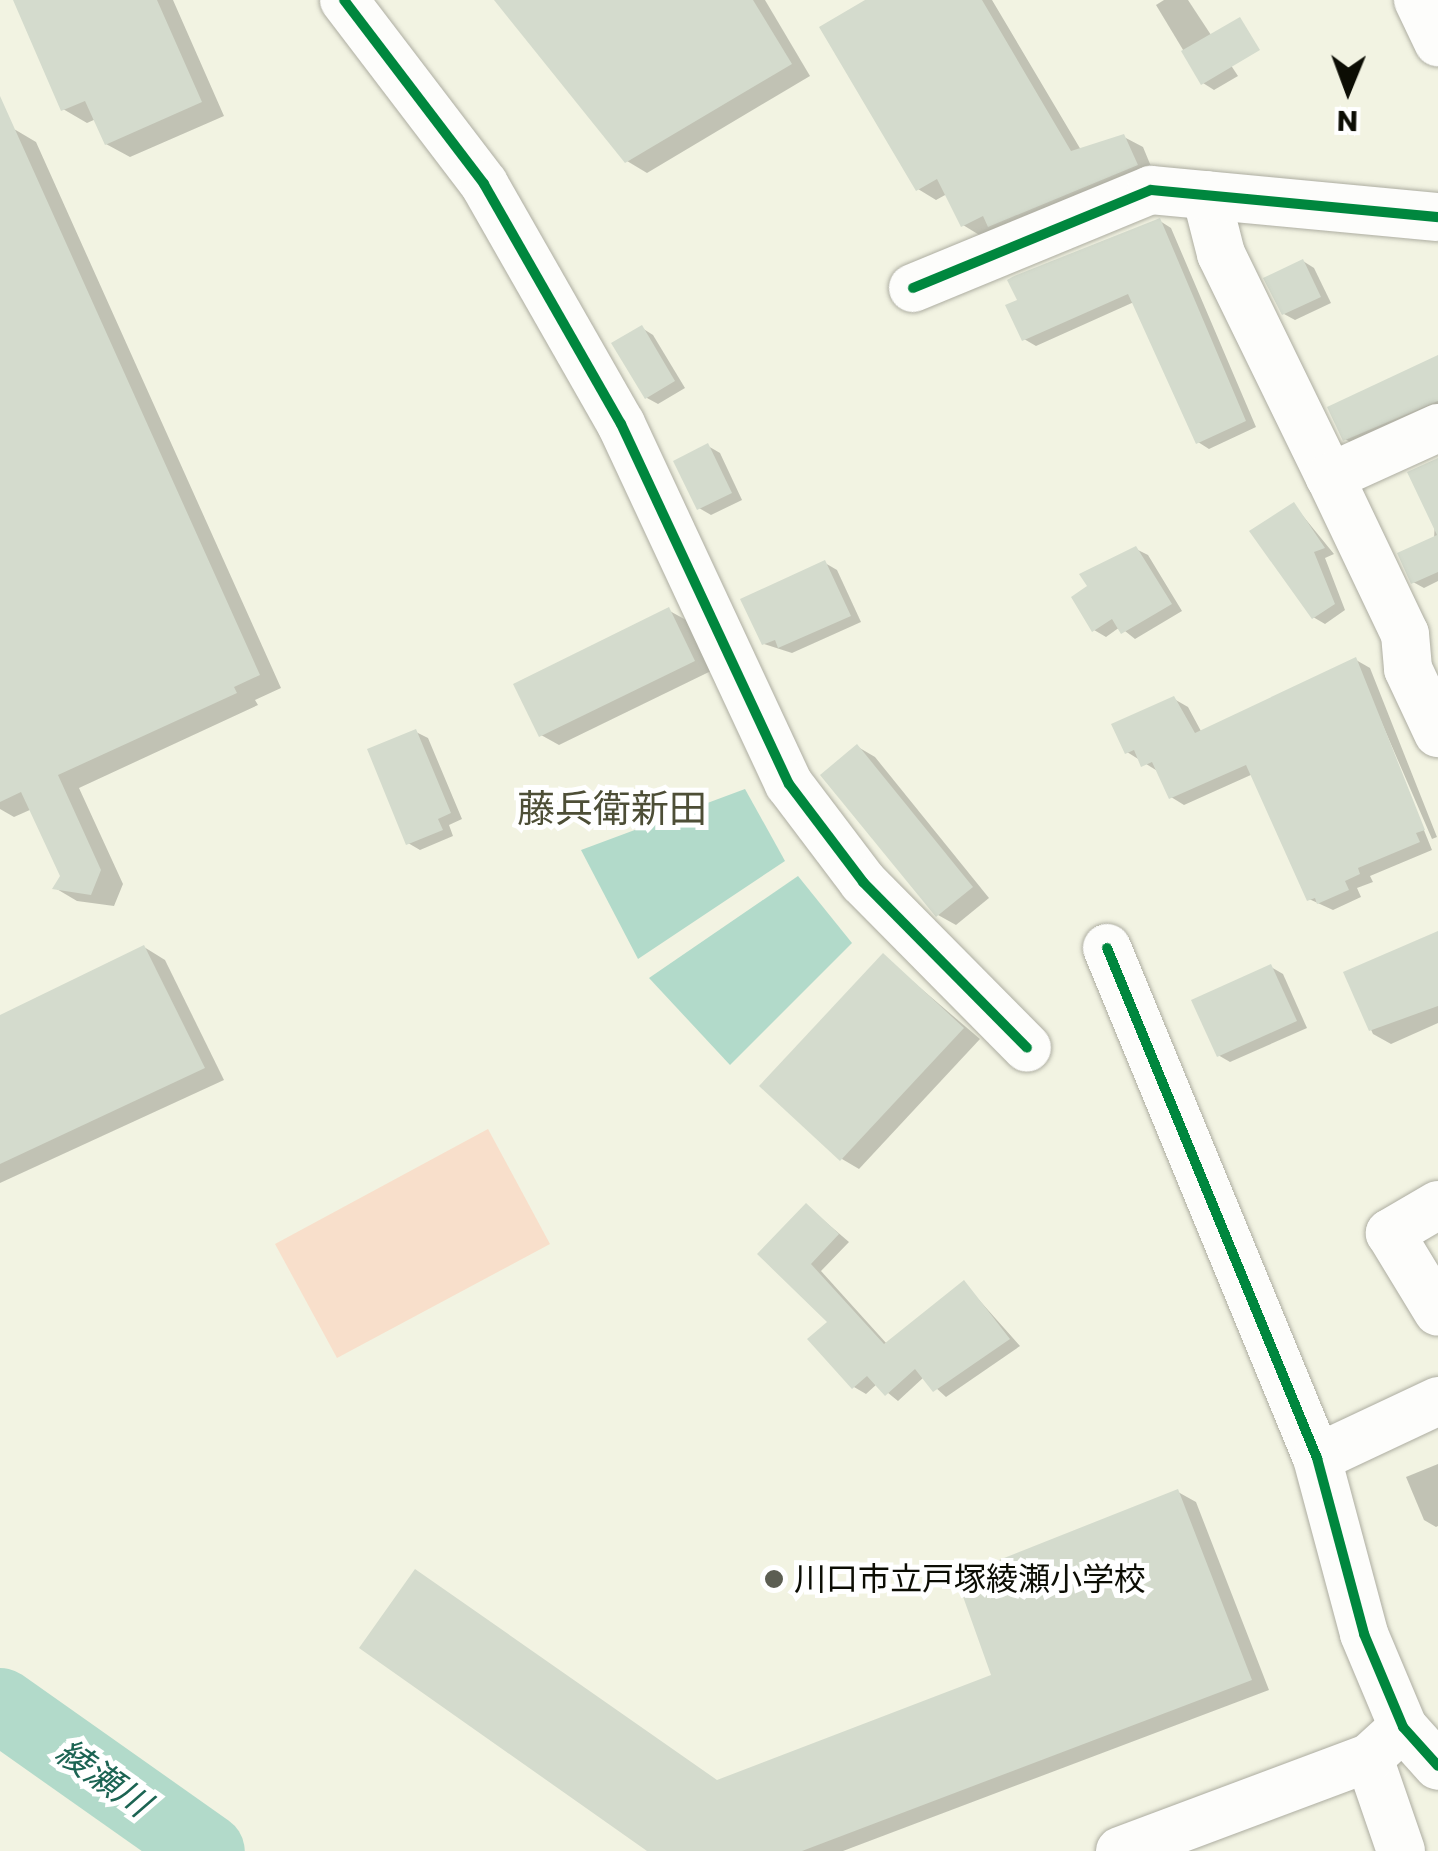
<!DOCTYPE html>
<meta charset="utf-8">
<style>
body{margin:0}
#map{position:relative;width:1438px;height:1851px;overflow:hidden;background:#f2f3e2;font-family:Poppins,"Noto Sans JP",sans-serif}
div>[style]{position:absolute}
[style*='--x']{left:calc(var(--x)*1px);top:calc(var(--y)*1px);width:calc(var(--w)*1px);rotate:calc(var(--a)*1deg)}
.green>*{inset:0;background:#f8dfcb}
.water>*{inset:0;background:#b2daca}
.shadow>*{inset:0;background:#0003}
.river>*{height:75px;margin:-37.5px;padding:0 37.5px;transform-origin:37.5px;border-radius:37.5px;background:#b2daca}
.building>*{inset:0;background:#d4dbcd}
.roads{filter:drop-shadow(0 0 2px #adada1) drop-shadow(0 0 2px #adada1)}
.minor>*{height:48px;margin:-24px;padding:0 24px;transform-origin:24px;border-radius:24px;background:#fdfdfb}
.cycleway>*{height:10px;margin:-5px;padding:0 5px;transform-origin:5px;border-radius:5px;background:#00873e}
.dots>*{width:28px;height:28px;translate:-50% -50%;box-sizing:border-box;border:5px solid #fff;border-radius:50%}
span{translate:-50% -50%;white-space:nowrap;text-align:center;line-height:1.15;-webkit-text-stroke:10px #fff;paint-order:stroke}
.poi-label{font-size:32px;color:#0c0d04}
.left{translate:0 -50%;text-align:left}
.water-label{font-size:35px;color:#1c6453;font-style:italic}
.quarter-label{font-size:38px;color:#4d4e36}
.north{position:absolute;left:1298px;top:40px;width:100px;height:100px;-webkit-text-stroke:8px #fff;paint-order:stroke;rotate:181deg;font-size:28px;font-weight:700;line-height:40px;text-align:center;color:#0c0d04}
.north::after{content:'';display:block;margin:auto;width:35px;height:45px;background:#0c0d04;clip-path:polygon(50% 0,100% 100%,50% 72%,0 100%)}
</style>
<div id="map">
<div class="green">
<div style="clip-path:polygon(488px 1129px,550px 1244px,337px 1358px,275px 1244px)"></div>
</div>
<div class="water">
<div style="clip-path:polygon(745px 789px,785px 861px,638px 959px,581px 850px)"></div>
<div style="clip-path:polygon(798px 876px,852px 943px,730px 1065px,649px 978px)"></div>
</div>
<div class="shadow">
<div style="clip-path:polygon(15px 0,173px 0,224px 116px,130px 157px,106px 144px,96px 119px,87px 123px,63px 109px)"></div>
<div style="clip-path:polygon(502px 0,765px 0,810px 76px,647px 173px,627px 161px)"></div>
<div style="clip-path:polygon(870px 0,992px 0,1081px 150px,1124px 137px,1143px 147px,1155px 176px,981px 236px,963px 225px,947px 194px,936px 200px,918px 189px)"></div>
<div style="clip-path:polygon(1164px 0,1188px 0,1238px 76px,1214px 90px,1203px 83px,1156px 5px)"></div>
<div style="clip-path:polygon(14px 129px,36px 142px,281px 688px,255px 700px,258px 705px,79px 788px,123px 884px,114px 906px,77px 901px,55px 888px,63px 876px,32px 809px,14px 817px,0 809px,0 135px)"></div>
<div style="clip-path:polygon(1160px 221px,1171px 228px,1256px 427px,1209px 449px,1198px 442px,1134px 302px,1036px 346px,1024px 339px)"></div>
<div style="clip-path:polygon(1303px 261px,1314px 268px,1331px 303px,1295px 320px,1284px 314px)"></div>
<div style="clip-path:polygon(642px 328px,653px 335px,685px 388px,658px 404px,647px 398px)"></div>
<div style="clip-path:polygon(1438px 357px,1438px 408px,1355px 445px,1345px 439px)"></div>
<div style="clip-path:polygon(708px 446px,720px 453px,742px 500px,711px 515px,699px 508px)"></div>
<div style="clip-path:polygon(1438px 459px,1438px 581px,1424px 588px,1413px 582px,1434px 539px)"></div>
<div style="clip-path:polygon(1294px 505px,1334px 554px,1325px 558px,1345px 610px,1325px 624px,1313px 617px)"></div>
<div style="clip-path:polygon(1136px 549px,1148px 555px,1182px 611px,1135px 639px,1120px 627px,1106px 637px,1094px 630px)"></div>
<div style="clip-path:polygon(825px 563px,837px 570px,861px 622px,792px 653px,764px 644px)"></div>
<div style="clip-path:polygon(668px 610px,686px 620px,711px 671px,559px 745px,541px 735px)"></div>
<div style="clip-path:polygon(1356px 660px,1370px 668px,1437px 837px,1432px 839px,1358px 668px,1432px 850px,1370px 876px,1373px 882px,1357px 888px,1361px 897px,1333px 910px,1309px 899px,1253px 774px,1184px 805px,1171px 797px,1159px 772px,1127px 752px,1174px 699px,1188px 707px,1202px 733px)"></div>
<div style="clip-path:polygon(416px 732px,428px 738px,462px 819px,449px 825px,453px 836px,420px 850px,408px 843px)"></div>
<div style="clip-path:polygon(858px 747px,875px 757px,989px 898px,956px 925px,938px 915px)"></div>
<div style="clip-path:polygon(1438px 933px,1438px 1023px,1391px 1044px,1373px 1034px,1346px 974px)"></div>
<div style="clip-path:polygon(144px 947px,165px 960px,224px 1080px,0 1183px,0 1018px)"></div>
<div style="clip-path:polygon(883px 956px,980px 1039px,859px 1169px,842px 1159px)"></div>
<div style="clip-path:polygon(1271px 967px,1283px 974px,1307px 1028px,1230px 1062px,1218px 1055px)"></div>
<div style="clip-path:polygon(807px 1206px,849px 1242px,821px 1271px,887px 1344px,964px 1283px,1020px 1346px,946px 1397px,924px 1377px,898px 1401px,877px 1384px,866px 1394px,854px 1387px,831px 1322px,761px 1254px)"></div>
<div style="clip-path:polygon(1438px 1464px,1438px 1526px,1436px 1527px,1424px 1520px,1406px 1477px)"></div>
<div style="clip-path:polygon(1178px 1492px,1196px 1502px,1269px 1690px,843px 1851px,653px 1851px,718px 1782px,994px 1676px)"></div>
</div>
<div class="river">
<div style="--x:0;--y:1705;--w:253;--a:35.2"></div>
</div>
<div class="building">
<div style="clip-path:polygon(13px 0,157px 0,202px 102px,105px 145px,85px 101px,61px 111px)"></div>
<div style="clip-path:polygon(494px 0,753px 0,792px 64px,625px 163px)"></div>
<div style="clip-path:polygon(865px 0,982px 0,1071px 151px,1124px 134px,1138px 165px,988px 227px,983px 216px,961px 227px,937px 179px,916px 191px,819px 27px)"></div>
<div style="clip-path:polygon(1240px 17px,1260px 50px,1201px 85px,1181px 51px)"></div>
<div style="clip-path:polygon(0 96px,260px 675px,234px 687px,237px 693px,58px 775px,101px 870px,91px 895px,52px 889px,60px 876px,21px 792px,0 802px)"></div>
<div style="clip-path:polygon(1160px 218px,1246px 421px,1196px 444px,1128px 294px,1022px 341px,1005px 305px,1017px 300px,1007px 280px,1014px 276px)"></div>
<div style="clip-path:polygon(1303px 259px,1321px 297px,1282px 315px,1263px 278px)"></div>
<div style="clip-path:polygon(642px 325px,675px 381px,645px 399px,611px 343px)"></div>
<div style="clip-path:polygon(1438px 355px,1438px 401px,1343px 441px,1327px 407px)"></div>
<div style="clip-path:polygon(708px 443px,732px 493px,697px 510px,673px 461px)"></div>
<div style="clip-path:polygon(1438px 458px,1438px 572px,1411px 584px,1397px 553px,1437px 535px,1407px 472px)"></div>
<div style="clip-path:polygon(1294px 502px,1325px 548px,1314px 552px,1335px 604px,1312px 619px,1249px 531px)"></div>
<div style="clip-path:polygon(1136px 546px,1172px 604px,1121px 634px,1112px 619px,1092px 632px,1071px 597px,1087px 586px,1079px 574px)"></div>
<div style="clip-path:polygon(825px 560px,851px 616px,778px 648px,775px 640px,762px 645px,740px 599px)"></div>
<div style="clip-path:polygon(669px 607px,695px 661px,539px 737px,513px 684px)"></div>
<div style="clip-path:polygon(1356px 657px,1425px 830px,1416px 833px,1420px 842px,1358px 868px,1360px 874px,1345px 881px,1349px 890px,1317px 904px,1315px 898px,1307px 901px,1246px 765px,1169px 799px,1152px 762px,1141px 767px,1134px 750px,1125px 754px,1111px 724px,1174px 696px,1195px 733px)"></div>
<div style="clip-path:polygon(416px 729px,451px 813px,438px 819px,443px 830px,406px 845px,367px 749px)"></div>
<div style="clip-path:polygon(857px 744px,973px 887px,936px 917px,820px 775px)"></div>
<div style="clip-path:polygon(1438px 931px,1438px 1006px,1369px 1031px,1343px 972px)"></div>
<div style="clip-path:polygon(144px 945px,205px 1068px,0 1164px,0 1015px)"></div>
<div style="clip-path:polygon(883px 953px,964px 1028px,840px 1161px,759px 1086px)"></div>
<div style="clip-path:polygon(1271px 964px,1297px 1021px,1217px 1057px,1191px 1000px)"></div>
<div style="clip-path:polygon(806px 1203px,839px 1234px,811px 1264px,884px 1344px,964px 1280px,1010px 1339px,933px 1392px,915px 1369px,885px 1396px,867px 1376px,852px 1389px,807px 1339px,827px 1322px,757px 1254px)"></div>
<div style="clip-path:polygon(1178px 1489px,1252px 1680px,802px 1851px,647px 1851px,359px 1648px,415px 1569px,717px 1780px,991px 1675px,956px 1577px)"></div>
</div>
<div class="roads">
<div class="minor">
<div style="--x:344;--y:0;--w:231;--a:52.7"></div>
<div style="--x:484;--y:184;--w:276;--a:60.3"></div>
<div style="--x:621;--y:424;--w:397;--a:65"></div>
<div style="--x:789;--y:784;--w:123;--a:52.9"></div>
<div style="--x:863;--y:882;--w:233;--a:45.3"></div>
<div style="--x:1418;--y:0;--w:47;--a:64.5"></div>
<div style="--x:1206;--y:195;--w:61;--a:75.7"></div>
<div style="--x:1221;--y:254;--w:248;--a:64"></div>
<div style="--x:913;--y:288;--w:257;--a:-22.4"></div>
<div style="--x:1151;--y:190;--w:288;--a:5.4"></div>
<div style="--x:1438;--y:428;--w:119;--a:155.6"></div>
<div style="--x:1330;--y:477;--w:174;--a:64.5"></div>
<div style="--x:1405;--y:634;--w:35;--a:85"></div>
<div style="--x:1408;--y:669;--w:71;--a:64.9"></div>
<div style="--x:1107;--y:948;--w:552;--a:67.62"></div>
<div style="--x:1317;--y:1458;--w:182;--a:75"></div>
<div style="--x:1364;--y:1634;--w:101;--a:67.2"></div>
<div style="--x:1403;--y:1727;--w:52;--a:48.1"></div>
<div style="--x:1438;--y:1205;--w:56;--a:149.7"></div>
<div style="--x:1390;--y:1233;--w:92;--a:58.7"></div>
<div style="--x:1317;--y:1458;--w:134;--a:-25.2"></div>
<div style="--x:1369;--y:1758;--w:98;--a:71"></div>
<div style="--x:1120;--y:1851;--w:266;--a:-20.5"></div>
<div style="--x:1369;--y:1758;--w:46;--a:-42.4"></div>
</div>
</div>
<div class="cycleway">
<div style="--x:344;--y:0;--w:231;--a:52.7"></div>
<div style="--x:484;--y:184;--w:276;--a:60.3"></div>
<div style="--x:621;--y:424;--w:397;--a:65"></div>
<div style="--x:789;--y:784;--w:123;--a:52.9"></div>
<div style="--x:863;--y:882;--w:233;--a:45.3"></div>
<div style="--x:913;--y:288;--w:257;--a:-22.4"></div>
<div style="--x:1151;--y:190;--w:288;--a:5.4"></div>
<div style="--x:1107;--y:948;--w:552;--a:67.62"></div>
<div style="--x:1317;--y:1458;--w:182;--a:75"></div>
<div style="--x:1364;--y:1634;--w:101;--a:67.2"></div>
<div style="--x:1403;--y:1727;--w:52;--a:48.1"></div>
</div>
<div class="dots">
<div style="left:774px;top:1579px;background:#5c5e52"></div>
</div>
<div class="poi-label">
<span class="left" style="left:794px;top:1579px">川口市立戸塚綾瀬小学校</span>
</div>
<div class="water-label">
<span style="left:103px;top:1778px;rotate:35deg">綾瀬川</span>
</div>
<div class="quarter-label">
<span style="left:612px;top:809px">藤兵衛新田</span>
</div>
<div class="north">N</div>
</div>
